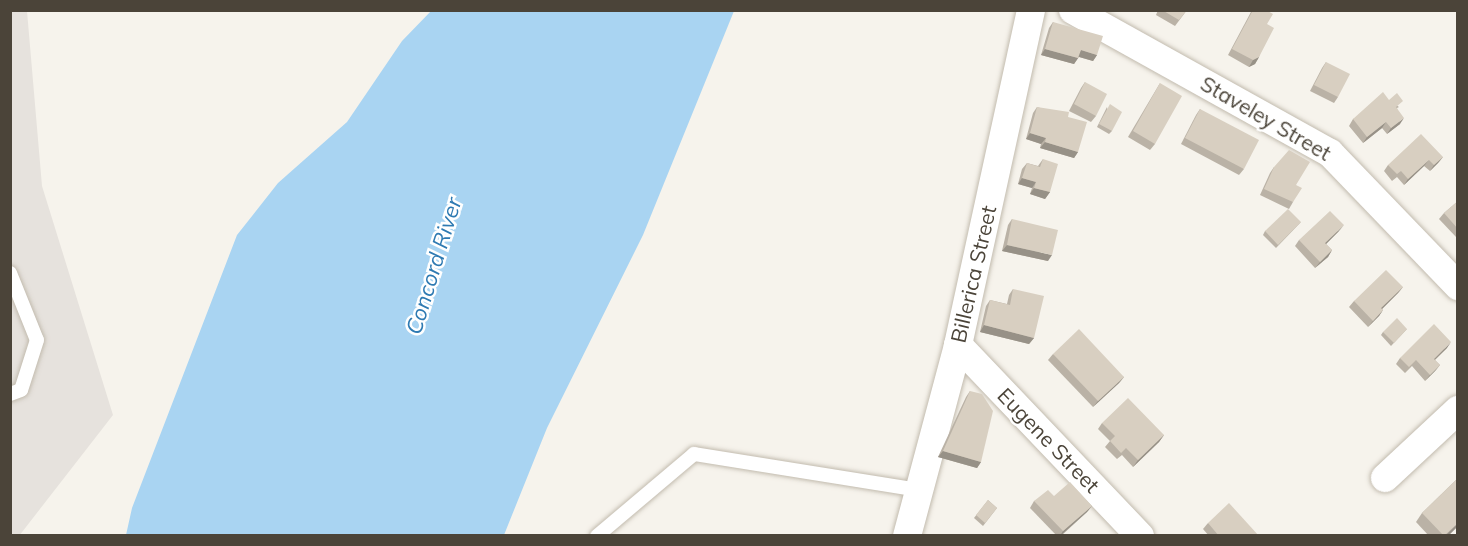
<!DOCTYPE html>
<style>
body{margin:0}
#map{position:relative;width:1468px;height:546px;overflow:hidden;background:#f6f3ec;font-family:Mulish,sans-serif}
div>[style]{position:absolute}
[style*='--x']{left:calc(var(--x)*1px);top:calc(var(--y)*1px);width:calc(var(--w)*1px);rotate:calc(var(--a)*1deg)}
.industrial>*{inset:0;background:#e6e2dd}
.water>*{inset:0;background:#a9d4f2}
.roads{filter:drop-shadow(0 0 2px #c2bbae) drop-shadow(0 0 2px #c2bbae)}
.lane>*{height:14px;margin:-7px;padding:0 7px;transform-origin:7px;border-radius:7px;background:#fff}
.street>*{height:28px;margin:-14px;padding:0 14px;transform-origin:14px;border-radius:14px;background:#fff}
.wall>*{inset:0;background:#bab2a6}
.shaded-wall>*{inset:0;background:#979187}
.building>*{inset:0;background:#d8cfc1}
span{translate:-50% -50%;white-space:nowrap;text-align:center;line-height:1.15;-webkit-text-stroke:5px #fff;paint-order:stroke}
.street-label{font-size:21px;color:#4b4439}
.water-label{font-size:22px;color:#2e7ab2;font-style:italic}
.frame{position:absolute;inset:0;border:12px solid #4b4439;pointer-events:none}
</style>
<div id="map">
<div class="industrial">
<div style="clip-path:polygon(10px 11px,27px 11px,42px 186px,113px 415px,19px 536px,10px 535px)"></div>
</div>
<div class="water">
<div style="clip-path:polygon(432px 10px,734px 11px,643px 235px,547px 428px,504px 535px,126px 535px,132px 508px,237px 235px,278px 183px,347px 122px,402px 41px)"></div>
</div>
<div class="roads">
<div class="lane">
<div style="--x:10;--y:273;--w:72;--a:68.1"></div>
<div style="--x:37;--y:340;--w:52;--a:107.7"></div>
<div style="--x:21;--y:390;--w:12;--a:160"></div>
<div style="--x:597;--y:536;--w:127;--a:-40.2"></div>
<div style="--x:694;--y:454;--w:228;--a:9.1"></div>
</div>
<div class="street">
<div style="--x:1073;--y:10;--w:294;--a:29.1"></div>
<div style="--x:1330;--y:153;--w:185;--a:46.1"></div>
<div style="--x:958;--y:345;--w:264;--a:46.4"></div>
<div style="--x:1385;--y:478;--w:100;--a:-43"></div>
<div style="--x:907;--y:536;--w:198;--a:-75"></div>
<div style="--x:958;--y:345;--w:343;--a:-77.7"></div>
</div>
</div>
<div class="wall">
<div style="clip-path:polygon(1158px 10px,1187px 10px,1175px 26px,1156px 15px)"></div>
<div style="clip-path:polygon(1252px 10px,1266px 10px,1267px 24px,1259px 57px,1255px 64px,1249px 67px,1228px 55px)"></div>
<div style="clip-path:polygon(1053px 22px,1097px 55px,1093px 61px,1079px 57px,1074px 64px,1041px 55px,1049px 28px)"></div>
<div style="clip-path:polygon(1326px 62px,1338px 97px,1334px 103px,1310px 91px,1322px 68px)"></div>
<div style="clip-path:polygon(1085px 82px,1096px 116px,1091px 122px,1069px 111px,1081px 88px)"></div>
<div style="clip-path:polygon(1160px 83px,1155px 144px,1150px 150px,1128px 137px)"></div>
<div style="clip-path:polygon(1389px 100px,1399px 107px,1397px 108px,1400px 124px,1387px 134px,1382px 128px,1363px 143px,1349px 126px,1353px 119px)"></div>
<div style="clip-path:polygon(1037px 107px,1068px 117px,1078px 152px,1074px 158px,1040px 148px,1041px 144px,1026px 139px,1033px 113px)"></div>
<div style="clip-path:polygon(1107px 107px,1112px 131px,1109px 134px,1097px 127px)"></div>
<div style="clip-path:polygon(1200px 109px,1244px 169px,1239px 175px,1181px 144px,1196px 115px)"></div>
<div style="clip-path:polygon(1443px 157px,1438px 163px,1430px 171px,1424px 166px,1404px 185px,1397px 177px,1392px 181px,1384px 171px,1388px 165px)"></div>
<div style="clip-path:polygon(1043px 159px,1050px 192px,1045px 199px,1030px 194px,1032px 188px,1018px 184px,1022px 169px,1027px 163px,1038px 166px)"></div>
<div style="clip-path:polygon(1274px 167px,1296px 185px,1293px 202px,1289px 209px,1260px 195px,1270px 173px)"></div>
<div style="clip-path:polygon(1458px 201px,1458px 236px,1456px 237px,1439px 219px,1444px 213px)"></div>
<div style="clip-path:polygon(1012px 219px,1048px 261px,1002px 251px,1008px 225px)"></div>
<div style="clip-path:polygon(1301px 222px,1276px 248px,1263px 235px,1265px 231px)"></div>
<div style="clip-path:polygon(1339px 231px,1326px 244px,1332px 250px,1328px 257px,1315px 268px,1295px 246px,1299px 240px)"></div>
<div style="clip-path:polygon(1403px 287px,1398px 293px,1382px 309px,1383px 310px,1379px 316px,1368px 327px,1349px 307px,1354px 301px)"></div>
<div style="clip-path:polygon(1013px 289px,1034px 338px,1029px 344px,980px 332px,986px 306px,990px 300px,1007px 304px,1009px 295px)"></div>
<div style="clip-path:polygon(1407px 329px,1391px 346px,1381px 335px,1383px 332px)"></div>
<div style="clip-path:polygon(1447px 348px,1435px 360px,1440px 365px,1435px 371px,1425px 381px,1412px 366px,1405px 373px,1396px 364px,1400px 358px)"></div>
<div style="clip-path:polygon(1053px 354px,1124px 377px,1119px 383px,1093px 407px,1048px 360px)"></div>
<div style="clip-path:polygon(970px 391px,981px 462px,977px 468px,938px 457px,966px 397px)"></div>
<div style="clip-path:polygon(1102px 423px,1164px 435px,1159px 442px,1133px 467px,1122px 455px,1117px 459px,1105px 447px,1110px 441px,1098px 429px)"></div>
<div style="clip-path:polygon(1458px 478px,1458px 526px,1448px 536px,1429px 536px,1416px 522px,1422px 513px)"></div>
<div style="clip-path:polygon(1054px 496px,1092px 506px,1087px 512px,1061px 536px,1057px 536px,1030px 508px,1034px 501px)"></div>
<div style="clip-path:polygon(988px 500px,997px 508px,983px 526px,974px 518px)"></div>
<div style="clip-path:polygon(1208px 523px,1259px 536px,1209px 536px,1203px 529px)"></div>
</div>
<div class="shaded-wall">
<div style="clip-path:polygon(1045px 49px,1078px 58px,1074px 64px,1041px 55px)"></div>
<div style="clip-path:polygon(1081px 50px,1097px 55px,1093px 61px,1076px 56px)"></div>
<div style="clip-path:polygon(1259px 57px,1255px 64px,1249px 67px,1253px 60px)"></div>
<div style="clip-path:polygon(1404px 118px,1400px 124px,1387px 134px,1391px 128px)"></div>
<div style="clip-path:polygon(1386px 122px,1382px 128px,1363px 143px,1367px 137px)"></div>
<div style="clip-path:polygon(1030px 133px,1046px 138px,1041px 144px,1026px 139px)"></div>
<div style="clip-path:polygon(1045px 142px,1078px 152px,1074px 158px,1040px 148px)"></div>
<div style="clip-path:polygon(1443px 157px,1438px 163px,1430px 171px,1434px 165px)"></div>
<div style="clip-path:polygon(1429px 160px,1424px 166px,1404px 185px,1408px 179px)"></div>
<div style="clip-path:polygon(1022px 178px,1036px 182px,1032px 188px,1018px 184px)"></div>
<div style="clip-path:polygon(1034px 188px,1050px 192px,1045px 199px,1030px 194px)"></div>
<div style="clip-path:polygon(1344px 225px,1339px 231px,1321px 249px,1325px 243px)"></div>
<div style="clip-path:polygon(1007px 245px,1052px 255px,1048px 261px,1002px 251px)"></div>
<div style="clip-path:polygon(1332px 250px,1328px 257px,1315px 268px,1320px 262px)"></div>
<div style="clip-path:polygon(1403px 287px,1398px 293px,1377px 314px,1381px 308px)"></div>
<div style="clip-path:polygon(1383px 310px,1379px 316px,1368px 327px,1373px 321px)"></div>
<div style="clip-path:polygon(984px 325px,1034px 338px,1029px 344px,980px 332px)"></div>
<div style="clip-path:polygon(1451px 342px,1447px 348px,1429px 365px,1434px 359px)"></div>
<div style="clip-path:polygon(1440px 365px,1435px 371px,1425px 381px,1430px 375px)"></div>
<div style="clip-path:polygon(1124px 377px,1119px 383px,1093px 407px,1098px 401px)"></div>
<div style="clip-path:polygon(1164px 435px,1159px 442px,1133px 467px,1138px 460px)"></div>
<div style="clip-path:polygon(943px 451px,981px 462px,977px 468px,938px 457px)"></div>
<div style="clip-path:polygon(1092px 506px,1087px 512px,1060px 536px,1063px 531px)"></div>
<div style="clip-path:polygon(1458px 523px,1458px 526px,1448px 536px,1445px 536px)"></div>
</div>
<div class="building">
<div style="clip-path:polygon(1162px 10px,1187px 10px,1179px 20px)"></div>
<div style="clip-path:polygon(1253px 10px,1266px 10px,1273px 14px,1267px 24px,1274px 28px,1259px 57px,1253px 60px,1232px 49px)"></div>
<div style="clip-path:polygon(1053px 22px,1103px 36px,1097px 55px,1081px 50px,1078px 58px,1045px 49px)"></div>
<div style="clip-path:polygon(1326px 62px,1350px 74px,1338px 97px,1314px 85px)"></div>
<div style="clip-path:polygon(1085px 82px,1107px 94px,1096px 116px,1074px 104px)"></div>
<div style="clip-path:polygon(1160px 83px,1182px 96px,1155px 144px,1133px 131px)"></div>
<div style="clip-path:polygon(1383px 92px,1389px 100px,1397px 93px,1403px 101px,1396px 107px,1404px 118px,1391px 128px,1386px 122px,1367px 137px,1353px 119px)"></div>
<div style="clip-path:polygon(1110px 104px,1122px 112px,1112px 131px,1099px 124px)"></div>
<div style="clip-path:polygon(1037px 107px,1069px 112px,1068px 117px,1087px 122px,1078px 152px,1045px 142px,1046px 138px,1030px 133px)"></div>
<div style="clip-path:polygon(1200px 109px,1259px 140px,1244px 169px,1185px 138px)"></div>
<div style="clip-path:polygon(1421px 134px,1443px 157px,1434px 165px,1429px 160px,1408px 179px,1401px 171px,1397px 174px,1388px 165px)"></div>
<div style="clip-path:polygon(1289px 150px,1310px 162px,1296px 185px,1302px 188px,1293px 202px,1264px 189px,1274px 167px)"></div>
<div style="clip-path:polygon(1043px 159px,1058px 164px,1050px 192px,1034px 188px,1036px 182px,1022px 178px,1027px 163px,1040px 167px)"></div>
<div style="clip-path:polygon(1458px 201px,1458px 229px,1444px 213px)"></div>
<div style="clip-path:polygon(1288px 209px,1301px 222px,1278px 245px,1265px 231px)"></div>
<div style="clip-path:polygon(1330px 211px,1344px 225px,1325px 243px,1332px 250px,1320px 262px,1299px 240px)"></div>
<div style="clip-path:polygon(1012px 219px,1058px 230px,1052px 255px,1007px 245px)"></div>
<div style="clip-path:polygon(1386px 270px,1403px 287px,1381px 308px,1383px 310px,1373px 321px,1354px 301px)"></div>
<div style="clip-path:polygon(1013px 289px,1044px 296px,1034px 338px,984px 325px,990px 300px,1010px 305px)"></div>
<div style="clip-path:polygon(1397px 318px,1407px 329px,1394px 343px,1383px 332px)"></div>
<div style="clip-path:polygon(1434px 324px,1451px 342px,1434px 359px,1440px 365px,1430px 375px,1416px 360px,1409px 367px,1400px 358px)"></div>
<div style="clip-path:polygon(1079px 329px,1124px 377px,1098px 401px,1053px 354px)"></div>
<div style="clip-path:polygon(970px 391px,982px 394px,993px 411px,981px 462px,943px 451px)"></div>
<div style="clip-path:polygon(1128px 398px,1164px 435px,1138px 460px,1126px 448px,1121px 453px,1110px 441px,1115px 436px,1102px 423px)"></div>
<div style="clip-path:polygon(1458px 478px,1458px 523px,1444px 536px,1422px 513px)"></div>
<div style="clip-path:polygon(1070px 482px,1092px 506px,1063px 531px,1034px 501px,1048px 490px,1054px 496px)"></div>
<div style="clip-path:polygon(988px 500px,997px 508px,985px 523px,976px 515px)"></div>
<div style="clip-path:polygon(1229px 503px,1259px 536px,1219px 536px,1208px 523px)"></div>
</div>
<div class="street-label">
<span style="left:1266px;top:118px;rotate:30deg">Staveley Street</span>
<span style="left:973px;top:274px;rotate:-77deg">Billerica Street</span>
<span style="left:1049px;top:440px;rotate:46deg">Eugene Street</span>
</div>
<div class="water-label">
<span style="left:434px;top:266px;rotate:-73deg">Concord River</span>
</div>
<div class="frame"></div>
</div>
